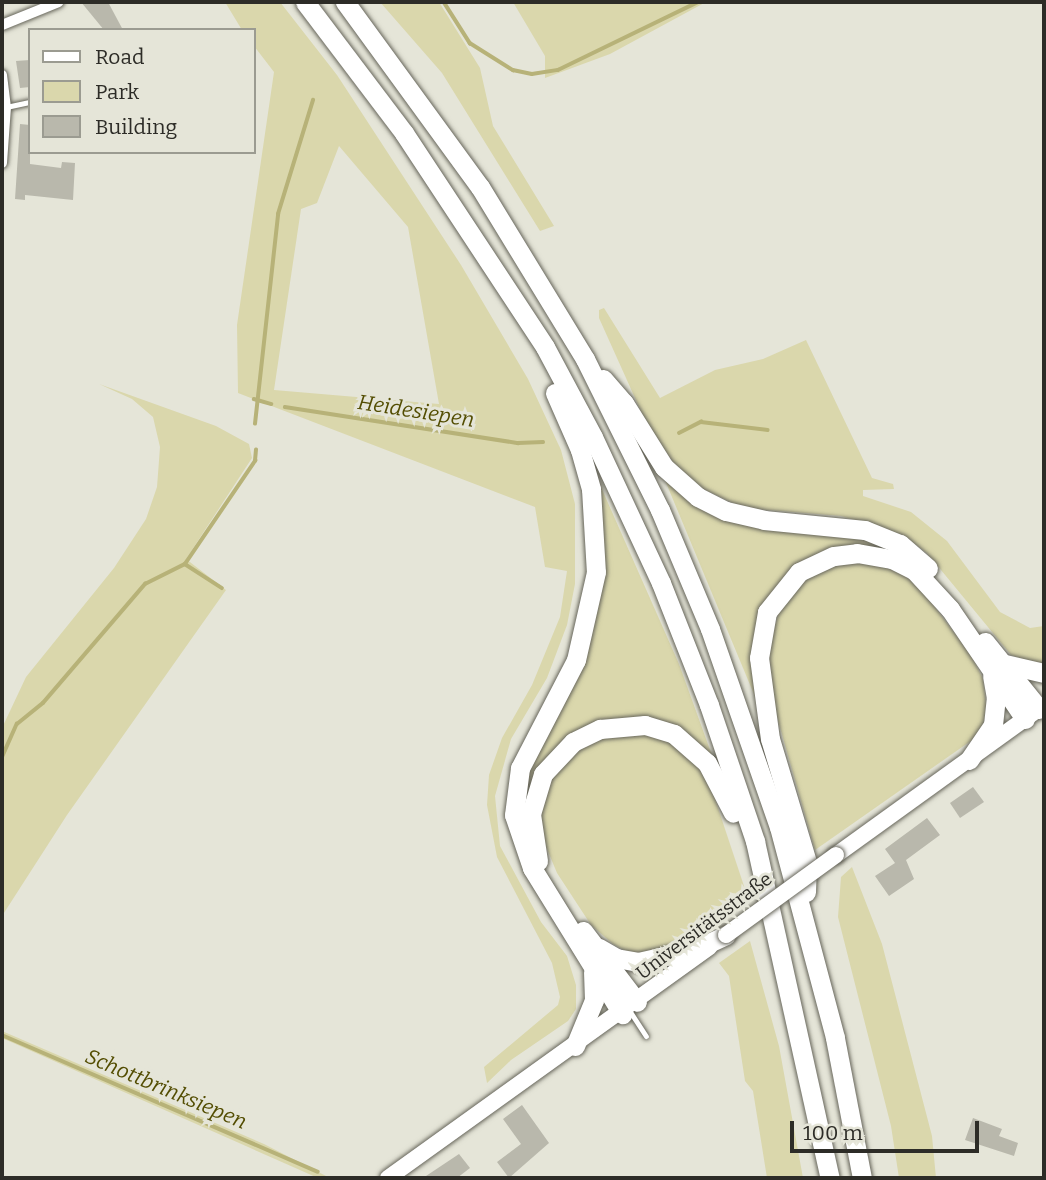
<!DOCTYPE html>
<meta charset="utf-8">
<style>
body{margin:0}
#map{position:relative;width:1046px;height:1180px;overflow:hidden;background:#e5e5d8;font-family:Bitter,serif}
div>[style]{position:absolute}
[style*='--x']{left:calc(var(--x)*1px);top:calc(var(--y)*1px);width:calc(var(--w)*1px);rotate:calc(var(--a)*1deg)}
.green>*{inset:0;background:#dad7ac}
.stream>*{height:3.5px;margin:-1.75px;padding:0 1.75px;transform-origin:1.75px;border-radius:1.75px;background:#b7b278}
.building>*{inset:0;background:#b9b8ac}
.roads{filter:drop-shadow(0 0 2px #66655a) drop-shadow(0 0 2px #66655a)}
.service>*{height:5px;margin:-2.5px;padding:0 2.5px;transform-origin:2.5px;border-radius:2.5px;background:#fff}
.minor>*{height:10px;margin:-5px;padding:0 5px;transform-origin:5px;border-radius:5px;background:#fff}
.secondary>*{height:16px;margin:-8px;padding:0 8px;transform-origin:8px;border-radius:8px;background:#fff}
.motorway>*{height:19px;margin:-9.5px;padding:0 9.5px;transform-origin:9.5px;border-radius:9.5px;background:#fff}
.bridges{filter:drop-shadow(0 0 2px #66655a) drop-shadow(0 0 2px #66655a)}
.secondary-bridge>*{height:16px;margin:-8px;padding:0 8px;transform-origin:8px;border-radius:8px;background:#fff}
span{translate:-50% -50%;white-space:nowrap;text-align:center;line-height:1.15;-webkit-text-stroke:6px #e5e5d8;paint-order:stroke}
.street-label{font-size:19px;color:#2d2c27}
.water-label{font-size:21px;color:#534d02;font-style:italic}
.frame{position:absolute;inset:0;border:4px solid #2d2c27;pointer-events:none}
.legend{position:absolute;left:28px;top:28px;width:228px;height:126px;box-sizing:border-box;background:#e5e5d8;border:2px solid #9b9b91;margin:0;padding:9px 12px;list-style:none;font-size:21px;color:#2d2c27}
.legend li{display:flex;align-items:center;gap:14px;height:35px}
.legend b{width:35px;border:2px solid #9b9b91}
.scale{position:absolute;left:790px;top:1121px;width:189px;height:32px;box-sizing:border-box;border:4px solid #2d2c27;border-top:0;padding-left:9px;font-size:21px;line-height:24px;white-space:nowrap;color:#2d2c27;-webkit-text-stroke:5px #e5e5d8;paint-order:stroke}
</style>
<div id="map">
<div class="green">
<div style="clip-path:polygon(evenodd,225px 2px,280px 2px,337px 75px,461px 265px,528px 379px,561px 450px,575px 504px,575px 584px,567px 625px,547px 678px,511px 739px,495px 796px,500px 846px,541px 922px,567px 956px,576px 985px,576px 1009px,568px 1021px,511px 1060px,487px 1083px,484px 1067px,558px 1005px,560px 997px,552px 963px,497px 857px,487px 805px,489px 775px,502px 738px,532px 685px,560px 617px,567px 571px,545px 567px,535px 507px,238px 393px,237px 325px,274px 72px,254px 46px,254px 30px,242px 30px,225px 2px,339px 146px,408px 227px,439px 404px,274px 390px,301px 209px,317px 203px,339px 146px)"></div>
<div style="clip-path:polygon(380px 2px,439px 2px,480px 68px,493px 126px,554px 226px,540px 231px,442px 73px)"></div>
<div style="clip-path:polygon(513px 2px,706px 2px,610px 54px,545px 78px,545px 56px)"></div>
<div style="clip-path:polygon(604px 308px,660px 398px,715px 370px,763px 359px,806px 340px,872px 478px,893px 484px,894px 489px,863px 490px,863px 496px,911px 512px,947px 541px,1000px 612px,1030px 628px,1044px 626px,1044px 667px,1011px 655px,927px 553px,903px 535px,841px 516px,744px 508px,701px 488px,676px 467px,644px 418px,599px 318px,599px 310px)"></div>
<div style="clip-path:polygon(99px 384px,216px 426px,249px 444px,252px 458px,186px 559px,226px 590px,67px 815px,2px 916px,2px 728px,26px 677px,114px 568px,146px 519px,157px 487px,160px 447px,153px 417px,132px 399px)"></div>
<div style="clip-path:polygon(593px 469px,679px 664px,714px 761px,711px 787px,748px 898px,709px 924px,704px 932px,654px 953px,634px 955px,613px 944px,591px 925px,557px 873px,545px 844px,527px 845px,524px 773px,587px 640px)"></div>
<div style="clip-path:polygon(662px 473px,687px 496px,842px 530px,908px 555px,865px 548px,774px 591px,758px 704px)"></div>
<div style="clip-path:polygon(850px 563px,874px 563px,907px 576px,928px 598px,970px 654px,983px 679px,986px 705px,983px 726px,975px 738px,815px 850px,773px 703px,769px 649px,780px 608px,801px 583px,828px 568px)"></div>
<div style="clip-path:polygon(852px 867px,882px 944px,932px 1136px,936px 1178px,899px 1178px,891px 1126px,838px 917px,841px 877px)"></div>
<div style="clip-path:polygon(750px 941px,779px 1046px,803px 1178px,767px 1178px,753px 1091px,745px 1081px,729px 976px,719px 963px)"></div>
<div style="clip-path:polygon(2px 1031px,264px 1144px,326px 1176px,318px 1178px,2px 1038px)"></div>
</div>
<div class="stream">
<div style="--x:444;--y:2;--w:49;--a:57.6"></div>
<div style="--x:470;--y:43;--w:51;--a:32.1"></div>
<div style="--x:513;--y:70;--w:19;--a:12"></div>
<div style="--x:532;--y:74;--w:26;--a:-9"></div>
<div style="--x:558;--y:70;--w:156;--a:-25.9"></div>
<div style="--x:254;--y:399;--w:18;--a:16"></div>
<div style="--x:285;--y:407;--w:236;--a:8.8"></div>
<div style="--x:518;--y:443;--w:25;--a:-2"></div>
<div style="--x:255;--y:424;--w:211;--a:-83.7"></div>
<div style="--x:278;--y:214;--w:119;--a:-72.9"></div>
<div style="--x:679;--y:433;--w:25;--a:-27"></div>
<div style="--x:701;--y:422;--w:67;--a:6.8"></div>
<div style="--x:185;--y:564;--w:44;--a:33"></div>
<div style="--x:2;--y:757;--w:36;--a:-66"></div>
<div style="--x:17;--y:724;--w:33;--a:-39"></div>
<div style="--x:43;--y:703;--w:157;--a:-49.4"></div>
<div style="--x:145;--y:584;--w:45;--a:-26.6"></div>
<div style="--x:185;--y:564;--w:125;--a:-55.8"></div>
<div style="--x:255;--y:461;--w:11;--a:-85"></div>
<div style="--x:2;--y:1035;--w:344;--a:23.4"></div>
</div>
<div class="building">
<div style="clip-path:polygon(81px 2px,108px 2px,123px 30px,104px 30px)"></div>
<div style="clip-path:polygon(30px 60px,30px 87px,20px 88px,16px 61px)"></div>
<div style="clip-path:polygon(20px 124px,30px 125px,30px 164px,61px 168px,62px 162px,75px 163px,73px 200px,25px 195px,25px 200px,15px 199px)"></div>
<div style="clip-path:polygon(973px 787px,984px 802px,960px 818px,950px 803px)"></div>
<div style="clip-path:polygon(927px 818px,940px 835px,906px 860px,914px 879px,889px 896px,875px 876px,895px 863px,885px 849px)"></div>
<div style="clip-path:polygon(522px 1105px,549px 1143px,509px 1178px,497px 1162px,521px 1144px,503px 1119px)"></div>
<div style="clip-path:polygon(973px 1118px,1002px 1129px,999px 1136px,1018px 1143px,1014px 1156px,965px 1140px)"></div>
<div style="clip-path:polygon(459px 1154px,470px 1168px,457px 1178px,423px 1178px)"></div>
</div>
<div class="roads">
<div class="service">
<div style="--x:6;--y:107;--w:25;--a:-12"></div>
<div style="--x:629;--y:1010;--w:31;--a:57"></div>
</div>
<div class="minor">
<div style="--x:2;--y:25;--w:61;--a:-22"></div>
<div style="--x:2;--y:75;--w:32;--a:83"></div>
<div style="--x:6;--y:107;--w:56;--a:94.1"></div>
</div>
<div class="secondary">
<div style="--x:836;--y:855;--w:243;--a:-35.8"></div>
<div style="--x:388;--y:1178;--w:396;--a:-35.7"></div>
</div>
<div class="motorway">
<div style="--x:305;--y:2;--w:164;--a:52.9"></div>
<div style="--x:404;--y:133;--w:256;--a:56.6"></div>
<div style="--x:545;--y:347;--w:102;--a:61.9"></div>
<div style="--x:593;--y:437;--w:161;--a:65"></div>
<div style="--x:661;--y:583;--w:131;--a:68.5"></div>
<div style="--x:709;--y:705;--w:144;--a:71.3"></div>
<div style="--x:755;--y:841;--w:345;--a:77.5"></div>
<div style="--x:345;--y:2;--w:229;--a:53.9"></div>
<div style="--x:480;--y:187;--w:202;--a:58.6"></div>
<div style="--x:585;--y:359;--w:169;--a:63.6"></div>
<div style="--x:660;--y:510;--w:129;--a:67.2"></div>
<div style="--x:710;--y:629;--w:210;--a:70.8"></div>
<div style="--x:779;--y:827;--w:218;--a:75.1"></div>
<div style="--x:835;--y:1038;--w:143;--a:79.1"></div>
<div style="--x:603;--y:379;--w:32;--a:49"></div>
<div style="--x:624;--y:403;--w:75;--a:58"></div>
<div style="--x:664;--y:467;--w:45;--a:41.4"></div>
<div style="--x:698;--y:497;--w:31;--a:27"></div>
<div style="--x:726;--y:511;--w:39;--a:13"></div>
<div style="--x:764;--y:520;--w:101;--a:5.7"></div>
<div style="--x:865;--y:530;--w:38;--a:22"></div>
<div style="--x:900;--y:544;--w:37;--a:41"></div>
<div style="--x:555;--y:393;--w:62;--a:66.3"></div>
<div style="--x:580;--y:450;--w:41;--a:74.2"></div>
<div style="--x:591;--y:489;--w:83;--a:86.6"></div>
<div style="--x:596;--y:572;--w:90;--a:102.8"></div>
<div style="--x:576;--y:660;--w:122;--a:117.4"></div>
<div style="--x:520;--y:768;--w:47;--a:97.3"></div>
<div style="--x:514;--y:815;--w:56;--a:71.2"></div>
<div style="--x:532;--y:868;--w:172;--a:58.3"></div>
<div style="--x:985;--y:642;--w:86;--a:51.1"></div>
<div style="--x:1005;--y:664;--w:40;--a:13"></div>
<div style="--x:969;--y:760;--w:42;--a:-55.6"></div>
<div style="--x:993;--y:725;--w:27;--a:-84"></div>
<div style="--x:996;--y:698;--w:22;--a:-100"></div>
<div style="--x:538;--y:861;--w:48;--a:-98.5"></div>
<div style="--x:531;--y:814;--w:42;--a:-73.3"></div>
<div style="--x:543;--y:774;--w:44;--a:-46.8"></div>
<div style="--x:573;--y:742;--w:30;--a:-26"></div>
<div style="--x:600;--y:729;--w:45;--a:-5.1"></div>
<div style="--x:645;--y:725;--w:30;--a:17"></div>
<div style="--x:674;--y:734;--w:44;--a:41.3"></div>
<div style="--x:707;--y:763;--w:56;--a:62.5"></div>
<div style="--x:806;--y:892;--w:30;--a:-88"></div>
<div style="--x:807;--y:862;--w:128;--a:-106.7"></div>
<div style="--x:770;--y:739;--w:82;--a:-97.7"></div>
<div style="--x:759;--y:658;--w:47;--a:-80.1"></div>
<div style="--x:767;--y:612;--w:51;--a:-51.3"></div>
<div style="--x:799;--y:572;--w:38;--a:-25"></div>
<div style="--x:834;--y:556;--w:23;--a:-7"></div>
<div style="--x:857;--y:553;--w:36;--a:10"></div>
<div style="--x:892;--y:559;--w:25;--a:27"></div>
<div style="--x:914;--y:570;--w:53;--a:47.3"></div>
<div style="--x:950;--y:609;--w:133;--a:55.7"></div>
<div style="--x:583;--y:931;--w:89;--a:52.7"></div>
<div style="--x:599;--y:948;--w:20;--a:30"></div>
<div style="--x:616;--y:958;--w:22;--a:10"></div>
<div style="--x:638;--y:962;--w:59;--a:-12.6"></div>
<div style="--x:696;--y:949;--w:33;--a:-25"></div>
<div style="--x:575;--y:1046;--w:50;--a:-67.6"></div>
<div style="--x:594;--y:1000;--w:28;--a:-92"></div>
</div>
</div>
<div class="bridges">
<div class="secondary-bridge">
<div style="--x:726;--y:935;--w:136;--a:-36"></div>
</div>
</div>
<div class="street-label">
<span style="left:704px;top:926px;rotate:-37deg">Universitätsstraße</span>
</div>
<div class="water-label">
<span style="left:416px;top:411px;rotate:9deg">Heidesiepen</span>
<span style="left:166px;top:1089px;rotate:23deg">Schottbrinksiepen</span>
</div>
<div class="frame"></div>
<ul class="legend">
<li><b style="height:9px;background:#fff"></b>Road</li>
<li><b style="height:19px;background:#dad7ac"></b>Park</li>
<li><b style="height:19px;background:#b9b8ac"></b>Building</li>
</ul>
<div class="scale">100 m</div>
</div>
